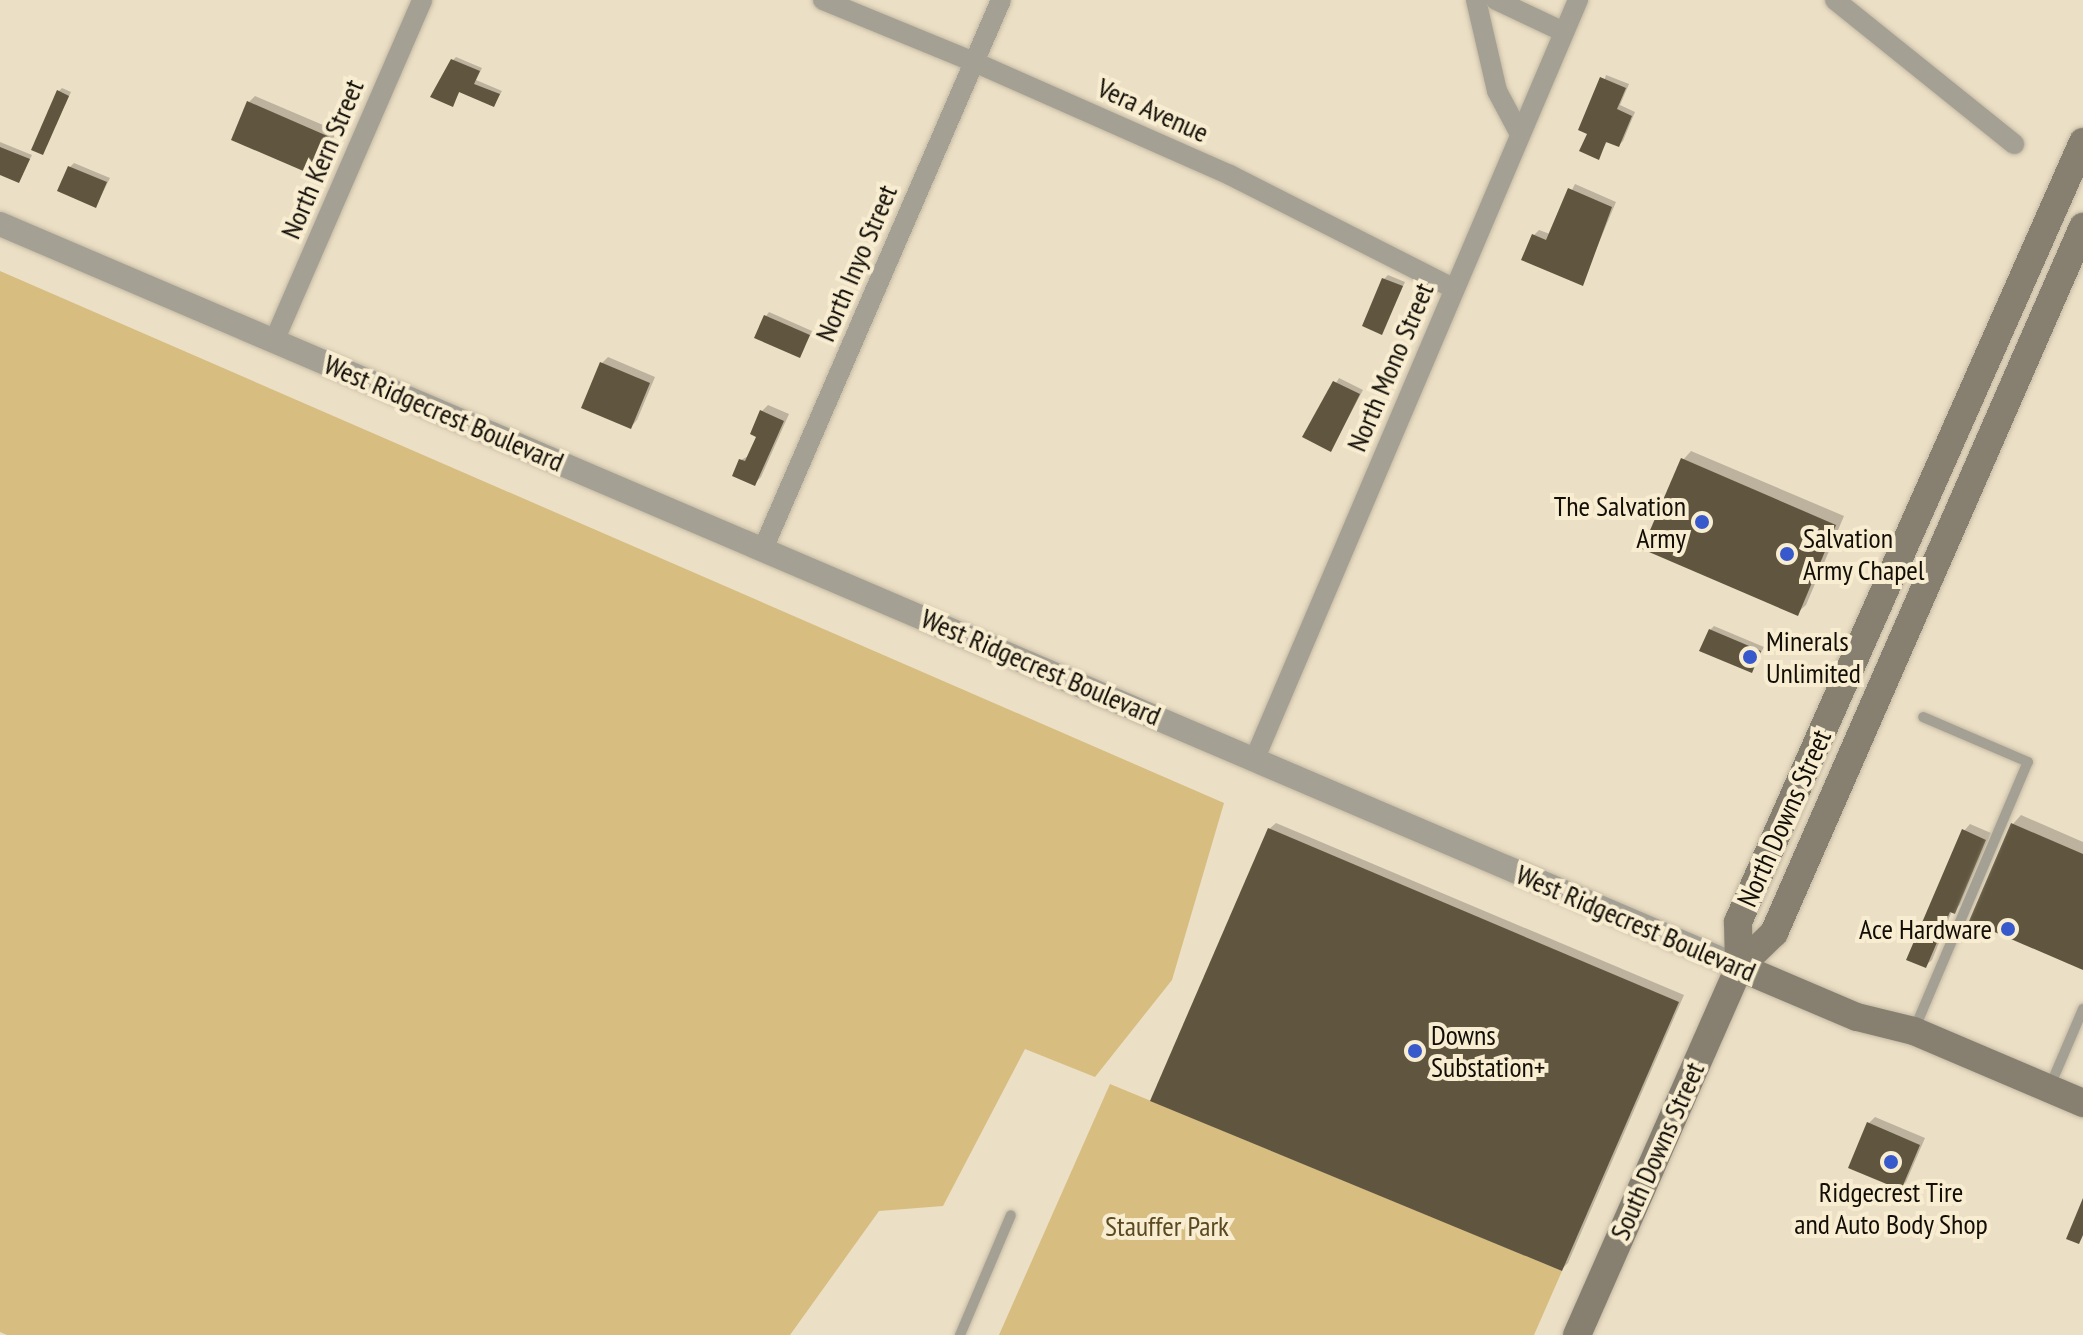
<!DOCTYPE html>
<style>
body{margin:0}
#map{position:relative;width:2083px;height:1335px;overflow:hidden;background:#ebdfc5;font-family:"PT Sans Narrow",sans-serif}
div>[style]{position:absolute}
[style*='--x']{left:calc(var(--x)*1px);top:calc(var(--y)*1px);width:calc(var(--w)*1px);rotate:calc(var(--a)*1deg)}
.green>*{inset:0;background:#d8bd80}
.shadow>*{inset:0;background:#0003}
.building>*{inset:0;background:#60563f}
.roads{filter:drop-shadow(0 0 2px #c4b9a3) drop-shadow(0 0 2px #c4b9a3)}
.service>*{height:10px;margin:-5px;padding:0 5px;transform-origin:5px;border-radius:5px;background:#a5a094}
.minor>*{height:20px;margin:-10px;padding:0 10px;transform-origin:10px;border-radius:10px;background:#a5a094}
.tertiary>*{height:24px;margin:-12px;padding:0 12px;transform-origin:12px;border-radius:12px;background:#a5a094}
.secondary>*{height:28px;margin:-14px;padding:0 14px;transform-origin:14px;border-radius:14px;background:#878070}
.dots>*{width:22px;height:22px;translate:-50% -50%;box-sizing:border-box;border:4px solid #f8edd1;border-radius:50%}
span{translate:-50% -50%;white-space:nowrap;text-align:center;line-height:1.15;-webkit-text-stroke:8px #f8edd1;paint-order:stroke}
.street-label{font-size:28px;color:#120e06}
.poi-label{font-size:28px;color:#120e06}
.right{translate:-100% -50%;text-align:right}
.left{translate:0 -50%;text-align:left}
.park-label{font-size:28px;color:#5b4a21}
</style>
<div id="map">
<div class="green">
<div style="clip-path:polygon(0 271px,1224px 803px,1172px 980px,1095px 1077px,1025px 1049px,943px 1206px,879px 1211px,790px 1335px,7px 1335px,0 1332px)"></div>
<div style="clip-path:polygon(1110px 1084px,1562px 1271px,1534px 1335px,999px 1335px)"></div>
</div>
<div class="shadow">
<div style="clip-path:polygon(456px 57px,482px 68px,476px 80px,502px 91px,494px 105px,460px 91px,452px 105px,453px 60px)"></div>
<div style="clip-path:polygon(1606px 75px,1629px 84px,1620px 105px,1635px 112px,1623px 141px,1619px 145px,1608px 140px,1598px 157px,1589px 133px)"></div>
<div style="clip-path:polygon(62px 88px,71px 92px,43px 152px,58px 92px)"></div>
<div style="clip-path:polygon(255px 96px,337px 131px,315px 174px,249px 102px)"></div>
<div style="clip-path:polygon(0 142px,32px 155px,19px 181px,0 173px)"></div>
<div style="clip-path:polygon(74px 163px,110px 178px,96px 206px,70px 167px)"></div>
<div style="clip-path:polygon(1575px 184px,1616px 202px,1582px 283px,1534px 235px,1539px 230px,1550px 234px)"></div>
<div style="clip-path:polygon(1388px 275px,1405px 282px,1382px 332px,1384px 279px)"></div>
<div style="clip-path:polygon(769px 312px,812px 331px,800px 355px,766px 316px)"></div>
<div style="clip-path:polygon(608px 357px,655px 377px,637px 420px,631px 427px,602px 363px)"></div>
<div style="clip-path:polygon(1339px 378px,1363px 390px,1331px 450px,1304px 436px)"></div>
<div style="clip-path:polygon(768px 405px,789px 414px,761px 477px,755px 483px,741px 460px,750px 455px,758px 436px,762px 411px)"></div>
<div style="clip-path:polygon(1691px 451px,1844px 516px,1806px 605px,1797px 613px,1683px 460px)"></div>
<div style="clip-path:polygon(1714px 626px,1764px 647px,1751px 671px,1710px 630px)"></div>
<div style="clip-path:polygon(2021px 815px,2083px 842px,2083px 968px,2013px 824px)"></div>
<div style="clip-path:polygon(1276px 823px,1684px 995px,1568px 1263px,1562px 1269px,1269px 829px)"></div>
<div style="clip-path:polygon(1970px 824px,1991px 833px,1960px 905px,1952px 911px,1932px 960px,1925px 966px,1964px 831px)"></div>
<div style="clip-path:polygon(1875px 1117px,1925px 1138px,1906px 1182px,1900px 1188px,1869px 1123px)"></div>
</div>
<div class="building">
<div style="clip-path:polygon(451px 59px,480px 71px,474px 84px,500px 94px,494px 107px,459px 92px,453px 107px,430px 97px)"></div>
<div style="clip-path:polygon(1600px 77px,1626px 88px,1617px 109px,1632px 116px,1619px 147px,1606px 142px,1599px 160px,1579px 151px,1587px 134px,1578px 130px)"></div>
<div style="clip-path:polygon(57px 90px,69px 96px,43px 155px,31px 150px)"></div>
<div style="clip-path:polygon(247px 101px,332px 138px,315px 176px,231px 140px)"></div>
<div style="clip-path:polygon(0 147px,30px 159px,19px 183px,0 175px)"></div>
<div style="clip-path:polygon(68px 166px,107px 182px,96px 208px,57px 191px)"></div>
<div style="clip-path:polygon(1568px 188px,1612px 207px,1583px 286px,1521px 260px,1532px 234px,1546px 240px)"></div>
<div style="clip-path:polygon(1382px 278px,1403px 286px,1382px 335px,1362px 326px)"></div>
<div style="clip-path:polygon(764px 315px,810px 335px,800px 358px,754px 338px)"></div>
<div style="clip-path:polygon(600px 362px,650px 383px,631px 429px,581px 408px)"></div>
<div style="clip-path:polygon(1333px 381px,1360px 394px,1331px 452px,1302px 437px)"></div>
<div style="clip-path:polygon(760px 410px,784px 421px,755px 486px,732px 476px,739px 459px,745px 461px,756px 437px,750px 434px)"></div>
<div style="clip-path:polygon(1681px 458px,1836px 525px,1798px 616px,1642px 549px)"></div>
<div style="clip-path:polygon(1709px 629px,1761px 651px,1752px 673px,1699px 651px)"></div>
<div style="clip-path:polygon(2011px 823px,2083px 854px,2083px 970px,1969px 921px)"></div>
<div style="clip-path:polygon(1268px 828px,1679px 1002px,1562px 1271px,1150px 1101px)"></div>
<div style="clip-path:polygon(1962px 829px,1986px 840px,1955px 914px,1950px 912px,1926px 968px,1906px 960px)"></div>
<div style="clip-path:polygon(1867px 1122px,1920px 1145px,1901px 1190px,1848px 1168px)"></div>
<div style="clip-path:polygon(2083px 1198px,2083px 1235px,2079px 1244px,2066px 1239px)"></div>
</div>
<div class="roads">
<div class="service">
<div style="--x:1914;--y:1030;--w:291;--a:-67"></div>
<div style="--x:2028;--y:762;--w:114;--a:-156.8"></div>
<div style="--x:2050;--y:1086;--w:84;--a:-66.8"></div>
<div style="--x:960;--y:1335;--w:130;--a:-67"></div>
</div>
<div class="minor">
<div style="--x:823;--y:0;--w:163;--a:22.3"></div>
<div style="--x:974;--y:62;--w:280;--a:23.8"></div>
<div style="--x:1230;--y:175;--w:250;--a:26.9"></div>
<div style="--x:1476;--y:0;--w:93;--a:77"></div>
<div style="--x:1497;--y:91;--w:49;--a:61.9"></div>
<div style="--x:1496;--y:0;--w:75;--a:25.2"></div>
<div style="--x:1835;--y:0;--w:230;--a:38.8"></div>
<div style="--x:274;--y:341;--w:372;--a:-66.5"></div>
<div style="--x:763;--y:549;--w:598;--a:-66.56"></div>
<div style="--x:1255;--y:758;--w:824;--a:-66.92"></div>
</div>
<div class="tertiary">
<div style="--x:0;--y:224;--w:1891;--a:23.13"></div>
</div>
<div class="secondary">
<div style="--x:1739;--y:967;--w:45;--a:-91.3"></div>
<div style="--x:1738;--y:922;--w:853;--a:-66.14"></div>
<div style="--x:1739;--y:967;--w:128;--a:23"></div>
<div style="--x:1857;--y:1017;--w:59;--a:13.8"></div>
<div style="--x:1914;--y:1031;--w:184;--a:23.1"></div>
<div style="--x:1577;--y:1335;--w:402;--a:-66.2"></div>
<div style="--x:1739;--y:967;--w:49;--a:-44.2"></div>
<div style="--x:1774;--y:933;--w:771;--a:-66.36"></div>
</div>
</div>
<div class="dots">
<div style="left:1702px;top:522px;background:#3859cb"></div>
<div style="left:1787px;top:554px;background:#3859cb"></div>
<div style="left:1750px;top:657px;background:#3859cb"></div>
<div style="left:2008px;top:929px;background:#3859cb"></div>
<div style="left:1415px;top:1051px;background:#3859cb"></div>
<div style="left:1891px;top:1162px;background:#3859cb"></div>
</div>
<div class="street-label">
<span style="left:1153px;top:110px;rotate:24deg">Vera Avenue</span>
<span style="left:322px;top:159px;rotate:-67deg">North Kern Street</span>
<span style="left:856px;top:263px;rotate:-67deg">North Inyo Street</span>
<span style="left:1390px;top:367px;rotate:-67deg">North Mono Street</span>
<span style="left:444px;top:413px;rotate:23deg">West Ridgecrest Boulevard</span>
<span style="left:1041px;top:667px;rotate:23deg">West Ridgecrest Boulevard</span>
<span style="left:1784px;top:818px;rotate:-66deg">North Downs Street</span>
<span style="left:1636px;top:923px;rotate:23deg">West Ridgecrest Boulevard</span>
<span style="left:1657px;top:1151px;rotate:-66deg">South Downs Street</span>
</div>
<div class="poi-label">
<span class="right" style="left:1686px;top:522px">The Salvation<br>Army</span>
<span class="left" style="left:1803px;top:554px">Salvation<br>Army Chapel</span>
<span class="left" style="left:1766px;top:657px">Minerals<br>Unlimited</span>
<span class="right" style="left:1992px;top:929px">Ace Hardware</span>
<span class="left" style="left:1431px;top:1051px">Downs<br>Substation+</span>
<span style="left:1891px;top:1208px">Ridgecrest Tire<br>and Auto Body Shop</span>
</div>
<div class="park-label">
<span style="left:1167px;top:1226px">Stauffer Park</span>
</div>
</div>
